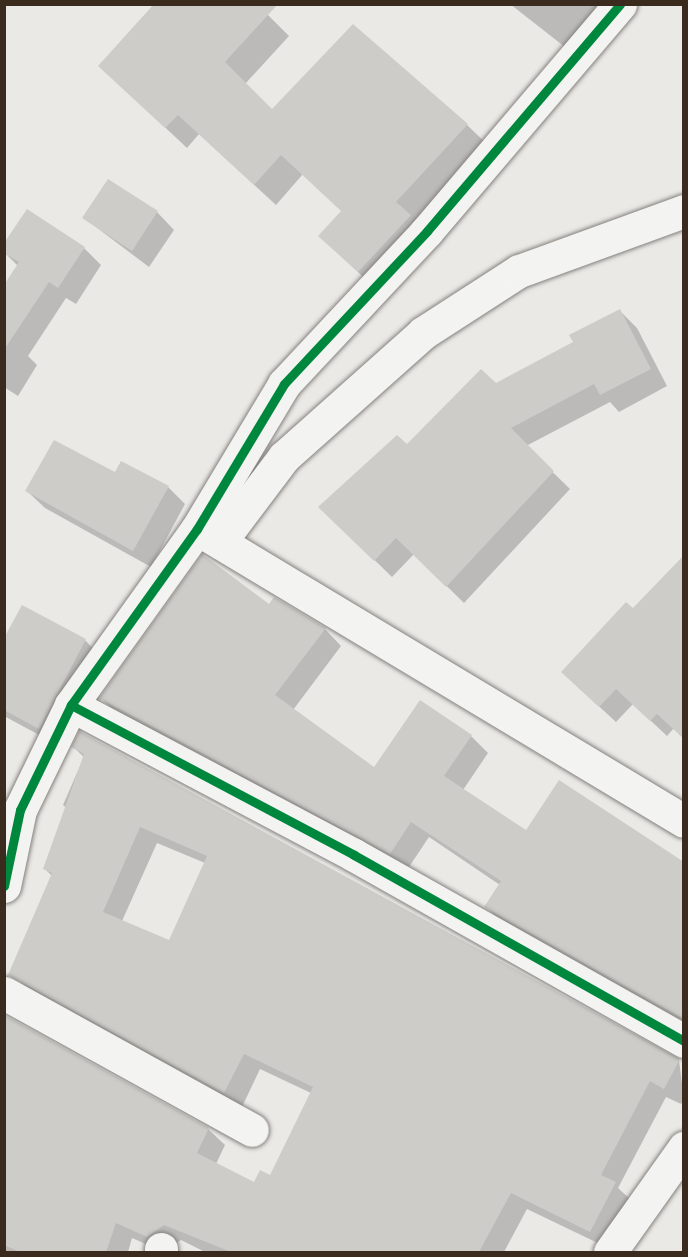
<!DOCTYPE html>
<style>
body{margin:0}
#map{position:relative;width:688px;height:1257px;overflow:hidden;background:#eae9e6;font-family:"Comic Neue",sans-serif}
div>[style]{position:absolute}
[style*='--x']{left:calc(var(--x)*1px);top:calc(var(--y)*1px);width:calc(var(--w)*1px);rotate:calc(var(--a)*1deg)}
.shadow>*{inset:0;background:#0003}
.building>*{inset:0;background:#cdccc9}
.roads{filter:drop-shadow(0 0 2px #85817d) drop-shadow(0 0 2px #85817d)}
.street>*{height:33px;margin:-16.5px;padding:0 16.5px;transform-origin:16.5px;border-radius:16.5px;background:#f3f3f1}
.cycleway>*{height:9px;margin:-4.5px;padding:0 4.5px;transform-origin:4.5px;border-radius:4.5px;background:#00873e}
span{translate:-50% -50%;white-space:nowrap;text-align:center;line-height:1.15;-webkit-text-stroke:6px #f6f6f2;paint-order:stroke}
.frame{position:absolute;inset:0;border:6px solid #3b2a1e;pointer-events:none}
</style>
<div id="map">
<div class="shadow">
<div style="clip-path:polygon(257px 4px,289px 36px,245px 84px,272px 111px,467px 125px,488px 145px,379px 292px,341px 256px,343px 211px,303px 174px,276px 205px,199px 134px,187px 148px,100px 66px)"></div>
<div style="clip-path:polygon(510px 4px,594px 4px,601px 12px,570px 51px)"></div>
<div style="clip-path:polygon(157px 212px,174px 230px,149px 267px,84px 218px)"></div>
<div style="clip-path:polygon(84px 248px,101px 265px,76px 304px,66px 298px,28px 356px,37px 365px,18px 396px,4px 387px,4px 287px,18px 266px,4px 252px)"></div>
<div style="clip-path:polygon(620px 311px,637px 328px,667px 386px,619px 412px,610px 402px,526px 446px,570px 489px,464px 603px,414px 554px,392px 577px,320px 507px,495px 385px,575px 343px)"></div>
<div style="clip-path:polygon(115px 474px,168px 487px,185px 504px,151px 567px,45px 508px,27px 491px)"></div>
<div style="clip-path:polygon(269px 606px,325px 629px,341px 646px,293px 710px,374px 769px,471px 736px,488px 753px,463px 790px,527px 832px,684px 862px,684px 1025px,503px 923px,486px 907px,500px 885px,429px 837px,407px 870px,118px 715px,101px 698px)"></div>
<div style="clip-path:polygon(633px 610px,674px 728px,667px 736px,633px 704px,616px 722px,579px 688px)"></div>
<div style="clip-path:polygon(85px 640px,100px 656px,54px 743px,4px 716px,4px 641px)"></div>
<div style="clip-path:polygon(evenodd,73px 747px,679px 1060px,684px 1099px,681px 1104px,666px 1097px,618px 1188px,631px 1200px,606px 1247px,527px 1209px,504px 1252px,205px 1252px,181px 1240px,164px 1252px,132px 1238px,128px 1252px,4px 1252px,4px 1016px,208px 1129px,225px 1145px,216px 1164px,254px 1184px,271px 1177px,311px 1093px,260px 1069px,241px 1109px,33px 994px,16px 977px,52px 876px,44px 868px,69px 810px,63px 805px,84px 757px,73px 747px,157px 843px,205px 863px,170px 942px,122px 921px,157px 843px)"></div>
</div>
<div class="building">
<div style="clip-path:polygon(154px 4px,278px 4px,225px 62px,272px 109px,353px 24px,468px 124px,396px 202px,411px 215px,358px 272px,318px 236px,341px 211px,281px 155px,254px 185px,178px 115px,165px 128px,98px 66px)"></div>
<div style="clip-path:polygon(108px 179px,158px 211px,132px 251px,82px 218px)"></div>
<div style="clip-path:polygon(27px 209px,85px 247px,58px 288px,49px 282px,4px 350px,4px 285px,19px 262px,4px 253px,4px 243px)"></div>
<div style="clip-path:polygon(620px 309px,651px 369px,600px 395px,594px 384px,511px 428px,554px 471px,446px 587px,396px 538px,374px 561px,318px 507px,397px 435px,407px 444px,481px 369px,496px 383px,573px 342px,569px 335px)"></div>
<div style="clip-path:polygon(54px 440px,115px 472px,121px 461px,169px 486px,133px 551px,25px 491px)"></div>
<div style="clip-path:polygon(202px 554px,269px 604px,274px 597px,326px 628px,275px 695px,374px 767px,420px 700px,472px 735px,444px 776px,526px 830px,559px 780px,684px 862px,684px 1019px,484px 907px,501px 881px,411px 822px,390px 854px,99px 698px)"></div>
<div style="clip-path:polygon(684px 555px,684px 739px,657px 714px,650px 721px,616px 689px,599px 707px,561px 672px,626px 602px,633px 608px)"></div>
<div style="clip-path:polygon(22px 605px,86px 639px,39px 729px,4px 710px,4px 638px)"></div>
<div style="clip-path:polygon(evenodd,79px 731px,680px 1059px,664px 1089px,650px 1081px,601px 1175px,616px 1182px,590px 1232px,511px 1193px,479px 1252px,231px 1252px,164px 1225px,147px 1237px,116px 1223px,106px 1252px,20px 1252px,4px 1245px,4px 1015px,209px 1128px,197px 1153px,254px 1182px,260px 1170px,270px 1175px,313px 1087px,244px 1054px,224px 1093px,8px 975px,52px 873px,43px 869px,84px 754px,71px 747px,79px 731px,140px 827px,207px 856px,169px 940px,103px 912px,140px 827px)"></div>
</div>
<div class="roads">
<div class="street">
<div style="--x:201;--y:531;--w:563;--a:30.98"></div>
<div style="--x:220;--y:542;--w:106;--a:-53"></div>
<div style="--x:284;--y:457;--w:186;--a:-41.7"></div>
<div style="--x:423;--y:333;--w:114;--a:-32.9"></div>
<div style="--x:519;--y:271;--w:176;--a:-20"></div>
<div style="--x:71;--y:705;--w:320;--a:27.9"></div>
<div style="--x:354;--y:855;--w:379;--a:29.4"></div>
<div style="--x:4;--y:886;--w:78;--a:-78.1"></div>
<div style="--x:20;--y:810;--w:117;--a:-64.1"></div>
<div style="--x:71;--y:705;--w:216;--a:-54.4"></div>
<div style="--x:197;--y:529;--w:169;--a:-59"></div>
<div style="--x:284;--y:384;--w:209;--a:-46.9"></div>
<div style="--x:427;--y:231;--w:298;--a:-49.6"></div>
<div style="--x:4;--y:993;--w:283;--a:28.9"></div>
<div style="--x:161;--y:1252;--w:3;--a:-90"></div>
<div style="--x:610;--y:1252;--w:128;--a:-54.6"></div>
</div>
</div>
<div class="cycleway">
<div style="--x:71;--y:705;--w:320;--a:27.9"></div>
<div style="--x:354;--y:855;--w:379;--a:29.4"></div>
<div style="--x:4;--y:886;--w:78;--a:-78.1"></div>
<div style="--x:20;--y:810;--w:117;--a:-64.1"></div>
<div style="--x:71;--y:705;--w:216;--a:-54.4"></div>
<div style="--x:197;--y:529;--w:169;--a:-59"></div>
<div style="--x:284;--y:384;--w:209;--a:-46.9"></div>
<div style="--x:427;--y:231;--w:298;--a:-49.6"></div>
</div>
<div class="frame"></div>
</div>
